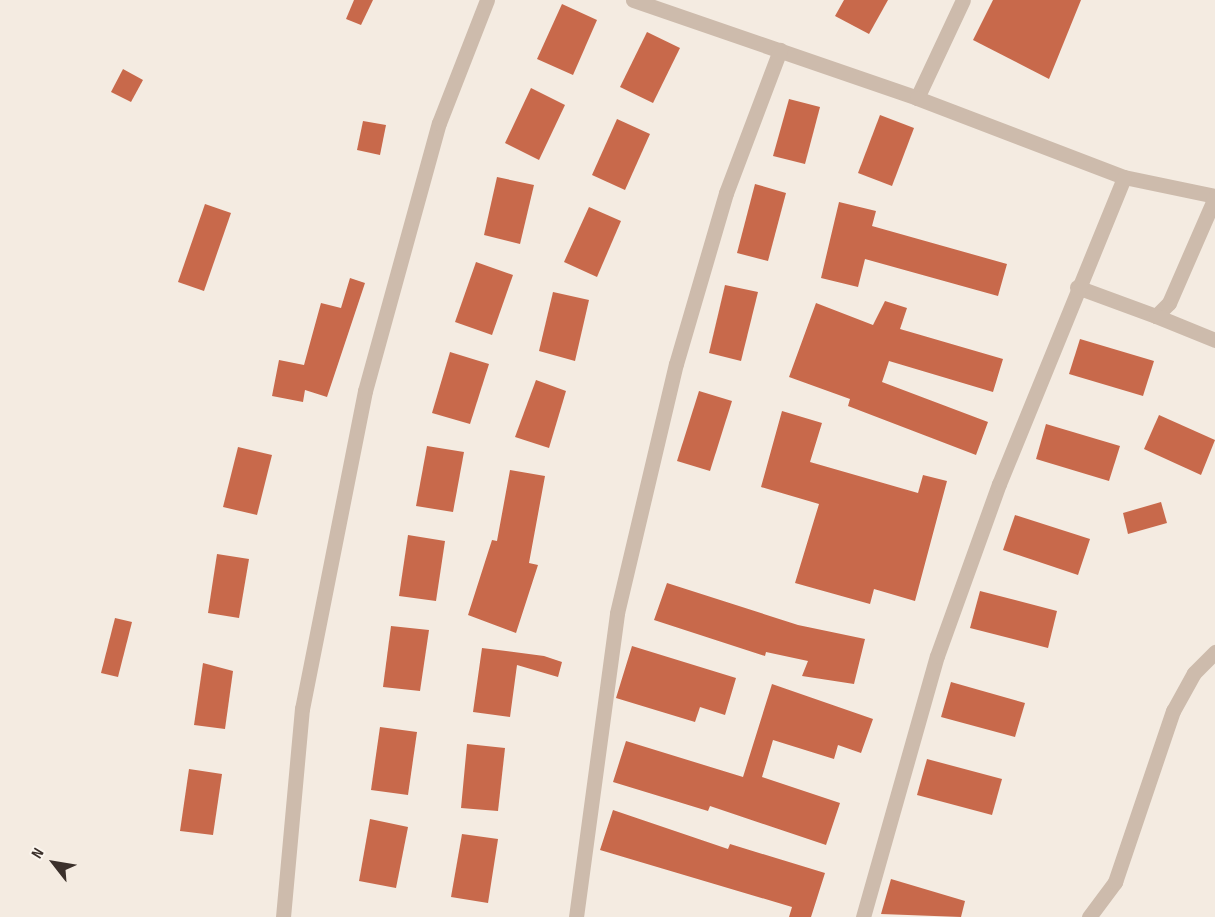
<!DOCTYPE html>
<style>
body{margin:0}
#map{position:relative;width:1215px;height:917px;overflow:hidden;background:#f4ebe1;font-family:"Sofia Sans Condensed",sans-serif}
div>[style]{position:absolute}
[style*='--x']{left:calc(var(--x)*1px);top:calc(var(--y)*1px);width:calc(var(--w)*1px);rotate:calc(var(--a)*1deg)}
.building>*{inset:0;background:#c8694b}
.minor>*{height:15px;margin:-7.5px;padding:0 7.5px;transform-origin:7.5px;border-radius:7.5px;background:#cdbbac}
span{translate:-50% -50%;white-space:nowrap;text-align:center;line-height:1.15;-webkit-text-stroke:4.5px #fbf5ee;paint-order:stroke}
.north{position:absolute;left:24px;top:833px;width:60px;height:60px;-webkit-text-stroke:4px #fbf5ee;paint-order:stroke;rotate:301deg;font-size:16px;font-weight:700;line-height:24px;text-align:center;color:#3b302b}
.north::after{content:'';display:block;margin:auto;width:21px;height:27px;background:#3b302b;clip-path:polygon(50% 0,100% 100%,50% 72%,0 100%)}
</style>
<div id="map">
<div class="building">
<div style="clip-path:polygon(354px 0,373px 0,361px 25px,346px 19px)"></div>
<div style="clip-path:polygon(844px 0,888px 0,869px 34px,835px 16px)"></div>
<div style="clip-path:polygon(993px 0,1081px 0,1049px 79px,973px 40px)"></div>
<div style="clip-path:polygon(562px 4px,597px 20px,573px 75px,537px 59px)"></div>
<div style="clip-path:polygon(647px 32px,680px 48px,653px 103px,620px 87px)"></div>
<div style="clip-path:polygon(123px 69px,143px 80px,131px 102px,111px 92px)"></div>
<div style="clip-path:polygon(531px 88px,565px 105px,539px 160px,505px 143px)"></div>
<div style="clip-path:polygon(789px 99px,820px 107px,805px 164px,773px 156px)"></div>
<div style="clip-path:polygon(880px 115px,914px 128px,892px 186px,858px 173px)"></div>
<div style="clip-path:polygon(617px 119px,650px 134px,625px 190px,592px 175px)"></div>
<div style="clip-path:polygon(363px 121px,386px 125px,380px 155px,357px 150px)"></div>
<div style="clip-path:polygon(497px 177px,534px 185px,520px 244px,484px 235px)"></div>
<div style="clip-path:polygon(755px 184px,786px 193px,768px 261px,737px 253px)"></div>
<div style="clip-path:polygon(839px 202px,876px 211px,872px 226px,1007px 264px,998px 296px,865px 259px,858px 287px,821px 278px)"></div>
<div style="clip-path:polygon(205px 204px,231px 213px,204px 291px,178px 282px)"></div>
<div style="clip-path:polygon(589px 207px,621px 221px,597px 277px,564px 262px)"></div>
<div style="clip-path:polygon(476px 262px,513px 275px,492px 335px,455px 322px)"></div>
<div style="clip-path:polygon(350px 278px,365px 283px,327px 397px,305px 390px,303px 402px,272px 396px,279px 360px,304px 365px,321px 303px,341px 308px)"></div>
<div style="clip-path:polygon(725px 285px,758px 292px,741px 361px,709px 353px)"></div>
<div style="clip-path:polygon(553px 292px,589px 300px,575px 361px,539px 351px)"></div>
<div style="clip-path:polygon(885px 301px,907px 308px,900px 329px,1003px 359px,993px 392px,889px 361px,882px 382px,988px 422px,976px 455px,848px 406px,850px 399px,789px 377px,816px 303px,873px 325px)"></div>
<div style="clip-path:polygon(1080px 339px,1154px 361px,1143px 396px,1069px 374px)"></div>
<div style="clip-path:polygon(450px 352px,489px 364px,470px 424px,432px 413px)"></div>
<div style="clip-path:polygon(536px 380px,566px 391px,549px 448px,515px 437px)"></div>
<div style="clip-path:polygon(699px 391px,732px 401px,710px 471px,677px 461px)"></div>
<div style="clip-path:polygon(782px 411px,822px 423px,810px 462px,918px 493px,923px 475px,947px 481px,915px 601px,874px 589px,870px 604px,795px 583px,819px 504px,761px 487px)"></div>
<div style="clip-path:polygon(1159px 415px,1215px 440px,1201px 475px,1144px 449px)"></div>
<div style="clip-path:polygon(1046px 424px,1120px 446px,1109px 481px,1036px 459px)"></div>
<div style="clip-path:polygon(427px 446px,464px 452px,453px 512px,416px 506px)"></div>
<div style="clip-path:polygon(238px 447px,272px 455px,257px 515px,223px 507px)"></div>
<div style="clip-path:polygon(510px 470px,545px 476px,529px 563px,538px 565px,516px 633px,468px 615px,492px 540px,497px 541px)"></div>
<div style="clip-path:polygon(1161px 502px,1167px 523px,1128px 534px,1123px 513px)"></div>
<div style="clip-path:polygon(1015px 515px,1090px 539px,1078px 575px,1003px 550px)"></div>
<div style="clip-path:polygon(408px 535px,445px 541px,436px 601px,399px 596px)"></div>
<div style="clip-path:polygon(217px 554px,249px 559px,239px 618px,208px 613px)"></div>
<div style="clip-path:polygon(667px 583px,798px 625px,865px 639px,854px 684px,802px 676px,808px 661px,766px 652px,765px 656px,654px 620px)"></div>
<div style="clip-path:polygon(980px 591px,1057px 611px,1048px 648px,970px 628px)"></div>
<div style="clip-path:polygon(115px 618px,132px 622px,118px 677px,101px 673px)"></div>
<div style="clip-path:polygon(391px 626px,429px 630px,420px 691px,383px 687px)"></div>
<div style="clip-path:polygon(632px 646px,736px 678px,725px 715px,700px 707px,695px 722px,616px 698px)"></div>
<div style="clip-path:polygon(482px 648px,544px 656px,562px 662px,558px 677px,517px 665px,510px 717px,473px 712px)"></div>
<div style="clip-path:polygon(203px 663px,233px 671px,225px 729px,194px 725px)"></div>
<div style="clip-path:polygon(951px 682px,1025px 703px,1015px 737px,941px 717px)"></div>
<div style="clip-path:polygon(772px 684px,873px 719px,861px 753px,838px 745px,834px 759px,773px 740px,762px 777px,840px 803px,826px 845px,710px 806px,708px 811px,613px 782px,626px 741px,743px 777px)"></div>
<div style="clip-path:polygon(380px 727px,417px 732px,408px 795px,371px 790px)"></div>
<div style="clip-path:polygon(467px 744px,505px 748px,498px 811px,461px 808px)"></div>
<div style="clip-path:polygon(927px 759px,1002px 779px,992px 815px,917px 795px)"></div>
<div style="clip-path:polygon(189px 769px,222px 774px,213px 835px,180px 831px)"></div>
<div style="clip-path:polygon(613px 810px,728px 849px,730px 844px,825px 873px,811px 917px,789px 917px,792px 907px,600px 850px)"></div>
<div style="clip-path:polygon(370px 819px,408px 827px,396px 888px,359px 881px)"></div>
<div style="clip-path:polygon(462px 834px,498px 839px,488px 903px,451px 897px)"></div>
<div style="clip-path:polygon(891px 879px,965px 901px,961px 917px,881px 914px)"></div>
</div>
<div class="minor">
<div style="--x:633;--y:0;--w:300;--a:19"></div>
<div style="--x:917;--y:98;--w:108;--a:-64.9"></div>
<div style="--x:917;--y:98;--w:222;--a:20.9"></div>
<div style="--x:1124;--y:177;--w:93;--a:11.8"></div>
<div style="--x:1077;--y:287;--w:84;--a:20.2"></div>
<div style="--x:1156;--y:316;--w:18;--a:-45"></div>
<div style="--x:1169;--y:303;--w:116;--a:-66.5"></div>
<div style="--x:1156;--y:316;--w:64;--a:22.1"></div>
<div style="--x:283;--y:917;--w:209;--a:-84.8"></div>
<div style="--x:302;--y:709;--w:324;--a:-78.8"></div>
<div style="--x:365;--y:391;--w:278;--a:-74.6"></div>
<div style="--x:439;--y:123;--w:132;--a:-68.7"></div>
<div style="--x:576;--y:917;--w:307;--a:-82.3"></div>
<div style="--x:617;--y:613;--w:256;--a:-76.7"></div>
<div style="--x:676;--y:364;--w:178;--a:-73.7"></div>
<div style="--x:726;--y:193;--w:153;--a:-69.3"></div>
<div style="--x:863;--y:917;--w:271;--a:-74.2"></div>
<div style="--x:937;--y:656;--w:183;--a:-70.2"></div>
<div style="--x:999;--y:484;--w:331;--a:-67.8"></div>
<div style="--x:1089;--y:917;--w:44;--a:-53.4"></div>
<div style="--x:1115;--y:882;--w:181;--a:-71.3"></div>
<div style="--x:1173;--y:711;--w:43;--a:-61.1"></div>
<div style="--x:1194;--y:673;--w:30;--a:-45"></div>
</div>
<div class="north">N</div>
</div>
